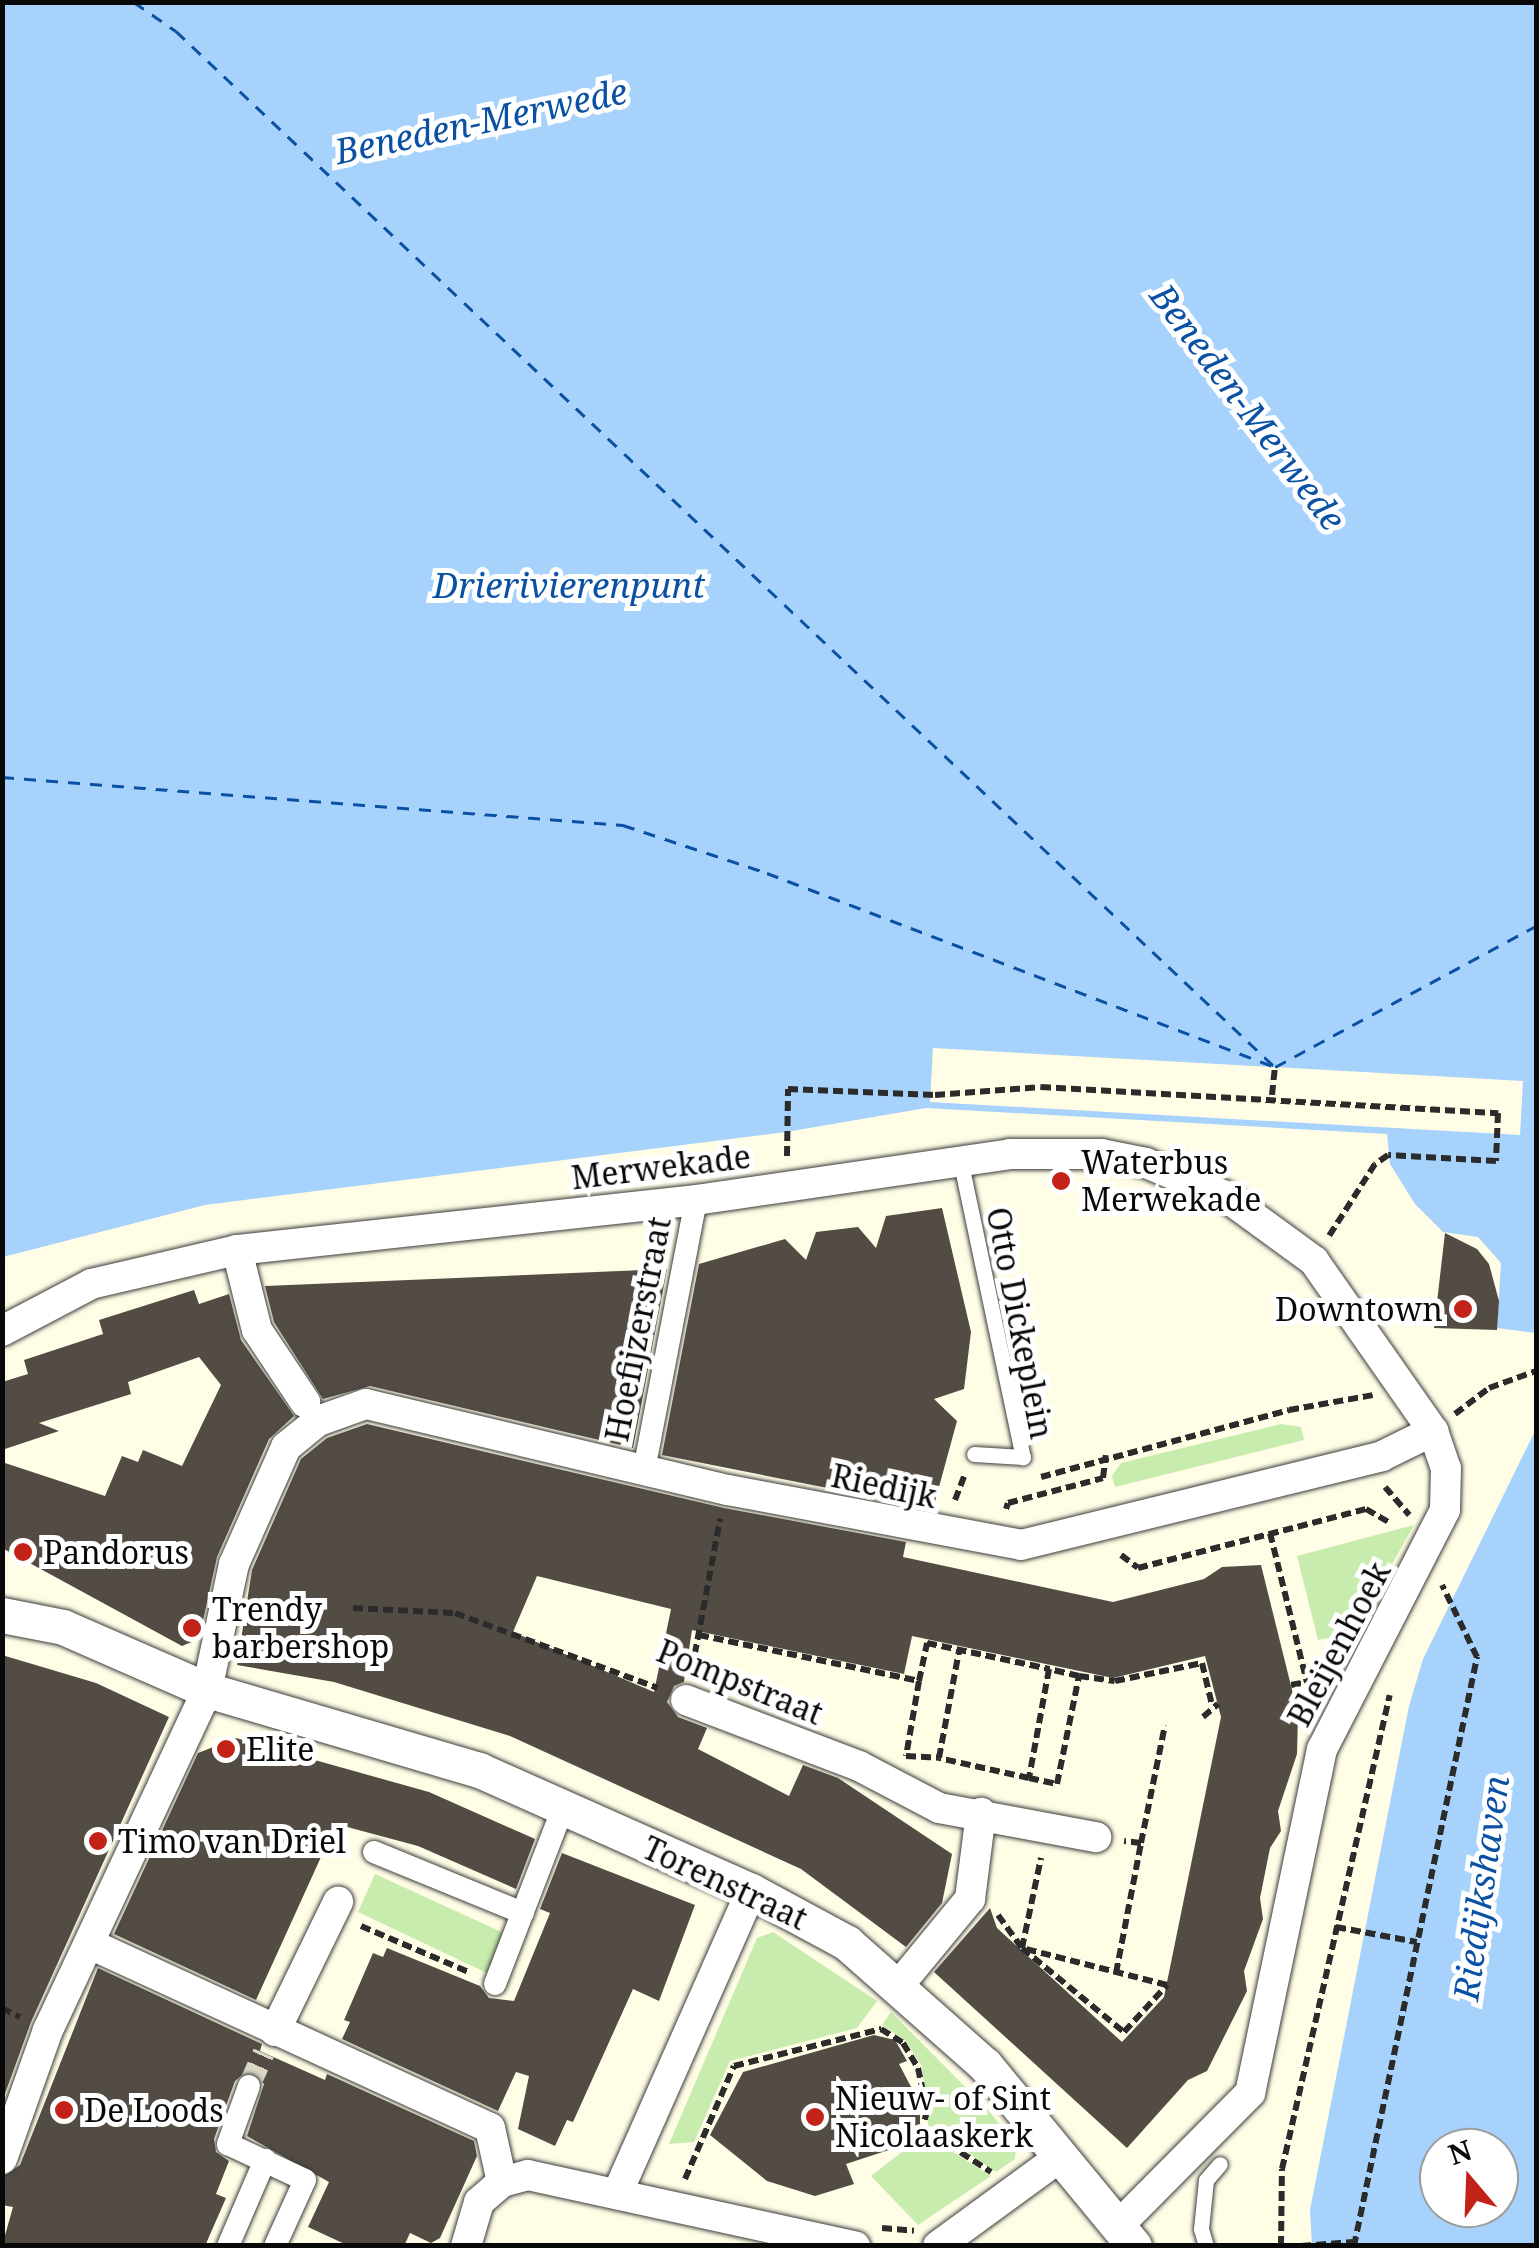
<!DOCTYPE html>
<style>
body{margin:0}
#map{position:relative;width:1539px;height:2248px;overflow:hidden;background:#fffde6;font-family:"Noto Serif",serif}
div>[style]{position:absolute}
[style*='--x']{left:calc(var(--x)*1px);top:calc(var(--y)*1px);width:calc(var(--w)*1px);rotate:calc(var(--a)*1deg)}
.green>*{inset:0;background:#c7ecad}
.water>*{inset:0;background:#a6d2fb}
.pier>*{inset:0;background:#fffde6}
.ferry>*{height:2.5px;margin-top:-1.25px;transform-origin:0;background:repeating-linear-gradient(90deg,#0b51a3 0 12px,transparent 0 22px)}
.building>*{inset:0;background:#534c45}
.pedestrian-tunnel>*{height:22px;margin-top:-11px;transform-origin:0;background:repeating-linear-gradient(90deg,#dad8c5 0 22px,transparent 0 33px)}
.path>*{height:6px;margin-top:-3px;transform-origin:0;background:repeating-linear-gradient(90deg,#2b2b2b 0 10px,transparent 0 15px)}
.roads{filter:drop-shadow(0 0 2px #3c3c3c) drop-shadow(0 0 2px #3c3c3c)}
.service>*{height:15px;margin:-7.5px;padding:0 7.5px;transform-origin:7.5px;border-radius:7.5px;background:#fff}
.pedestrian>*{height:22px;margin:-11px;padding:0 11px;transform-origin:11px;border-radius:11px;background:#fff}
.minor>*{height:30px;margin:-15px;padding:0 15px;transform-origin:15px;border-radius:15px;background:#fff}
.tertiary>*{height:35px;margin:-17.5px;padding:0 17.5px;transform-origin:17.5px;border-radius:17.5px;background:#fff}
.dots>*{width:28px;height:28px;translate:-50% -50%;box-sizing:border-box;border:5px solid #fff;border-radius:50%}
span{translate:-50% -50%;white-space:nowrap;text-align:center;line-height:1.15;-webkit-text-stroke:10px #fff;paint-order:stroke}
.poi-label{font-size:32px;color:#090909}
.left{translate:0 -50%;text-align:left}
.right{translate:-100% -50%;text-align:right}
.street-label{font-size:32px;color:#090909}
.water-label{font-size:35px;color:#0b51a3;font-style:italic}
.frame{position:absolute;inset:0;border:5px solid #090909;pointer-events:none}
.north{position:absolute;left:1419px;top:2128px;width:100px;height:100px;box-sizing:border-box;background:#fff;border:2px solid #9d9d9d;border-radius:50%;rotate:341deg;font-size:28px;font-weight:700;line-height:40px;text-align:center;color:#090909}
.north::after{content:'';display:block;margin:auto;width:35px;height:45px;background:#c32218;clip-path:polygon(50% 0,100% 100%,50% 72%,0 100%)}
</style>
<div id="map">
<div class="green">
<div style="clip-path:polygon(1281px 1424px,1301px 1427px,1304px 1440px,1115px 1487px,1112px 1476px,1121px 1463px)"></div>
<div style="clip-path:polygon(1414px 1525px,1353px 1633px,1318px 1640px,1297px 1556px)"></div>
<div style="clip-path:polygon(375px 1874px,508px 1935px,489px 1974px,358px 1912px)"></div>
<div style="clip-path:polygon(773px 1932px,877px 2001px,857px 2028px,730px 2061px,694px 2142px,669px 2144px,757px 1938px)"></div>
<div style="clip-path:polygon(891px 2012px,990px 2112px,1016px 2145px,1015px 2159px,996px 2172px,928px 2125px,922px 2066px,905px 2040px,882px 2025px)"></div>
<div style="clip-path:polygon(925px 2134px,991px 2176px,918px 2225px,871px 2176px)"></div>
</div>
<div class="water">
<div style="clip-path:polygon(3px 3px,1536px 3px,1536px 1333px,1497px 1328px,1501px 1263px,1478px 1237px,1443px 1232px,1415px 1204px,1390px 1164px,1387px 1134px,926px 1108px,786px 1132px,205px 1205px,3px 1257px)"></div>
<div style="clip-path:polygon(evenodd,1536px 1429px,1536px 2245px,1312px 2245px,1310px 2210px,1409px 1706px,1423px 1659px,1536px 1429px,1499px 2148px,1499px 2208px,1439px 2208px,1439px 2148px,1499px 2148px)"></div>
</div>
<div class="pier">
<div style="clip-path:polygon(933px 1048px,1523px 1081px,1520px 1135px,930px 1102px)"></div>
</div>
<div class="ferry">
<div style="--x:134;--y:2;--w:51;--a:34.6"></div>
<div style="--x:176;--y:31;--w:1509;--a:43.31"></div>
<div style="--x:2;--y:777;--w:623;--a:4.42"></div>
<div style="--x:623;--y:825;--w:152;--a:18.4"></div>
<div style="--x:767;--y:873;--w:544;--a:20.9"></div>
<div style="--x:1275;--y:1067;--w:297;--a:-28.4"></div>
</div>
<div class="building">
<div style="clip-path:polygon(942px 1208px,971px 1332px,964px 1389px,934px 1399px,957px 1421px,933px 1509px,662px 1455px,699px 1264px,785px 1239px,806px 1260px,816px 1232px,858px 1227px,876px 1248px,886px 1216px)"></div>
<div style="clip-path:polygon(1445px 1233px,1477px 1249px,1489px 1264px,1499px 1301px,1497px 1330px,1434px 1328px)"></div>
<div style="clip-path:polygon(667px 1269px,633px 1448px,370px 1386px,323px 1399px,274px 1322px,265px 1286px)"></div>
<div style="clip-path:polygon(194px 1290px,199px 1304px,229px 1294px,241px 1340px,294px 1416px,269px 1439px,217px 1557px,199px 1639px,182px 1646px,2px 1548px,2px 1462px,105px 1496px,122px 1456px,138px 1462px,143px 1450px,182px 1466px,221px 1385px,199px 1357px,128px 1382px,131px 1394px,39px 1423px,59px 1431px,2px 1450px,2px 1382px,28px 1374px,24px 1360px,103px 1334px,99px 1320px)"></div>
<div style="clip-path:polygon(evenodd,367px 1424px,724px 1508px,906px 1542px,903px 1557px,1113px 1602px,1204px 1579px,1222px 1567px,1261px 1565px,1298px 1714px,1297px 1754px,1278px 1811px,1281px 1831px,1270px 1848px,1260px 1898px,1263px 1919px,1244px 1971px,1247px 1991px,1207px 2071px,1188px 2080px,1127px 2148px,934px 1972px,990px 1908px,997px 1928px,1122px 2042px,1164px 1997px,1221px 1717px,1205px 1656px,1113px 1678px,912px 1636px,904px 1674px,692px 1630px,684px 1682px,674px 1686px,667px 1702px,678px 1717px,707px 1728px,698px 1749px,789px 1796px,803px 1765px,838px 1778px,952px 1854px,942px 1903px,906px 1947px,801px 1869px,510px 1736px,334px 1682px,237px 1665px,252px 1570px,301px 1459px,327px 1438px,367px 1424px,537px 1576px,671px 1609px,654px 1692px,513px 1632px,537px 1576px)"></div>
<div style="clip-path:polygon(2px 1655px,96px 1683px,169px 1717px,31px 2022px,2px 2102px)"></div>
<div style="clip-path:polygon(236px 1738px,429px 1792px,535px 1839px,516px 1889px,418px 1846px,336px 1824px,256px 2000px,114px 1934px,198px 1753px)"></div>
<div style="clip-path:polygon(562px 1853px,695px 1905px,659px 2001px,633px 1989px,573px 2122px,567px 2120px,555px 2146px,518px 2129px,529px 2076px,516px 2072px,498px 2111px,342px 2039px,350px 2022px,344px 2020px,373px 1953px,383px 1957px,387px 1948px,480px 1986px,489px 1998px,514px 2001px,550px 1913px,540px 1909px)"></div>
<div style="clip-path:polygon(98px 1968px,262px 2044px,260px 2051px,325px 2080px,327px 2074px,474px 2141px,477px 2156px,440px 2238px,431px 2243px,410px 2233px,404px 2246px,349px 2246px,308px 2227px,329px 2182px,247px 2136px,264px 2084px,247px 2071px,235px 2081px,214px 2139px,216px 2152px,229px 2161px,216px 2194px,226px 2198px,205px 2246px,2px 2246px,13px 2207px,2px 2205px,2px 2177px,20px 2165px)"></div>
<div style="clip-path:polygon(874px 2035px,895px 2040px,907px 2061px,899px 2064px,920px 2104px,920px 2124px,904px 2145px,846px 2164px,854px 2184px,815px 2196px,767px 2181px,710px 2135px,743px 2072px)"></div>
</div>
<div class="pedestrian-tunnel">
<div style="--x:249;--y:2086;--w:36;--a:-66"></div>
</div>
<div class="path">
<div style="--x:1272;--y:1095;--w:28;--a:-84"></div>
<div style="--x:787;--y:1156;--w:67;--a:-89.1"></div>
<div style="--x:788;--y:1089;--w:147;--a:2.3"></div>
<div style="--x:935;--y:1095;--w:106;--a:-4.3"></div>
<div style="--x:1041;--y:1087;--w:458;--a:3.3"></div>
<div style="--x:1498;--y:1113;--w:48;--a:92.4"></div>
<div style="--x:1496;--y:1161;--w:108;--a:-176.8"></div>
<div style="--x:1388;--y:1155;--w:16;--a:145"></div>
<div style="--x:1375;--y:1164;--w:85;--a:122.6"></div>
<div style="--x:1455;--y:1414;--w:43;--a:-37.4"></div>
<div style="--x:1489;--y:1388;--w:50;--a:-19.9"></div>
<div style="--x:1041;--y:1477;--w:257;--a:-15.1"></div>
<div style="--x:1289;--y:1410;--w:85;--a:-10.1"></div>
<div style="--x:1385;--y:1487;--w:37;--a:49"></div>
<div style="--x:955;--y:1500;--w:28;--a:-69"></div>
<div style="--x:1006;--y:1509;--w:6;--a:-72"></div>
<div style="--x:1008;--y:1503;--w:98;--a:-14.7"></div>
<div style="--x:1103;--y:1478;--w:23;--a:-83"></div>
<div style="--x:1270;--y:1533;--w:154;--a:76.1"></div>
<div style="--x:1307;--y:1682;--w:16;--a:-18"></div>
<div style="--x:1121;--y:1555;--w:21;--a:37"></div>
<div style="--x:1138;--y:1568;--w:236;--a:-14.5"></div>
<div style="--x:1366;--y:1509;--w:28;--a:30"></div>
<div style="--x:353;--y:1608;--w:102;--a:2.8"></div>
<div style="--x:455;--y:1613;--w:216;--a:20.3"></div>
<div style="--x:699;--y:1635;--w:225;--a:11.8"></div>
<div style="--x:919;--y:1681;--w:39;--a:-78"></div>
<div style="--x:927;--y:1643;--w:125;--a:12"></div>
<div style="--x:1049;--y:1669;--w:111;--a:100.4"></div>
<div style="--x:1029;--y:1778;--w:92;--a:-167.5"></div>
<div style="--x:939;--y:1758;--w:109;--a:-79.4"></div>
<div style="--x:692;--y:1669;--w:153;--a:-79.4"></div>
<div style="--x:1079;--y:1676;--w:36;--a:8"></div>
<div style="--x:1115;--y:1681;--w:89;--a:-11.7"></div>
<div style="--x:1202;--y:1663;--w:43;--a:76.6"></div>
<div style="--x:919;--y:1681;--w:76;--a:99.8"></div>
<div style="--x:906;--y:1756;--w:33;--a:3"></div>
<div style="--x:1291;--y:1685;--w:16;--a:-11"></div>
<div style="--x:1203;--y:1717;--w:20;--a:-41"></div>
<div style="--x:1029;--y:1778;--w:29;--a:12"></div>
<div style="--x:1057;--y:1784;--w:110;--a:-78.5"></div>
<div style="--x:1079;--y:1676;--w:31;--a:-167"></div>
<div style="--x:1141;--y:1843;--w:120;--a:-78.5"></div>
<div style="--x:998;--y:1915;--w:41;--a:54"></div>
<div style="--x:1022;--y:1948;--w:132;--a:39.5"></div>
<div style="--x:1124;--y:2032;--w:64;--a:-47.5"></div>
<div style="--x:1167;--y:1985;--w:150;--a:-165.7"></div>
<div style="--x:1022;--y:1948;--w:92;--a:-78.1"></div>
<div style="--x:361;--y:1926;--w:117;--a:23.1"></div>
<div style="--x:1336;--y:1927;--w:82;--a:10.5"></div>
<div style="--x:1116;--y:1973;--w:132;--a:-79.1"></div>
<div style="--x:1141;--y:1843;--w:17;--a:-173"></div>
<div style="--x:2;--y:2008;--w:20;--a:27"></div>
<div style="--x:685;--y:2179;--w:123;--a:-66.6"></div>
<div style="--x:734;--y:2066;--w:152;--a:-14.1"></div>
<div style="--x:881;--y:2029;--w:26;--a:32"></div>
<div style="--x:903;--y:2043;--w:29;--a:59"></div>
<div style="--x:918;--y:2068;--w:43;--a:77.9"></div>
<div style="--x:927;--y:2110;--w:18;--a:103"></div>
<div style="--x:923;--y:2128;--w:81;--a:32.9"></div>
<div style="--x:882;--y:2228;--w:32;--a:5"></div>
<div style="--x:1281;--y:2246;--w:77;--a:-89.3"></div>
<div style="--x:1282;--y:2169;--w:486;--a:-77.2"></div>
<div style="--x:1301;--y:2246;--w:52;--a:-4.4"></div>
<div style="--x:1354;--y:2246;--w:602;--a:-78.2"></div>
<div style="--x:1477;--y:1657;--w:80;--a:-115.9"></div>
</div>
<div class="roads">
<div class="service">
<div style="--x:960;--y:1159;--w:305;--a:78.1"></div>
<div style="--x:1023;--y:1457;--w:49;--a:-176.5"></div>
<div style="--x:1206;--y:2246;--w:18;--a:-106"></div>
<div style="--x:1201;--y:2229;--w:49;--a:-84.2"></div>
<div style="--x:1206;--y:2180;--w:21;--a:-49"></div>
</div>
<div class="pedestrian">
<div style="--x:644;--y:1470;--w:275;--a:-79.1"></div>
<div style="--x:374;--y:1852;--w:161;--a:22.3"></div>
<div style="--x:495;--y:1984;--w:189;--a:-68.9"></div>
<div style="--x:249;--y:2086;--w:62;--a:109.9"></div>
<div style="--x:228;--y:2144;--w:85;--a:25.1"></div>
<div style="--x:305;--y:2180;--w:72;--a:114.4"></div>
<div style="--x:228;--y:2246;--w:94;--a:-66.7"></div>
</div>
<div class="minor">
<div style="--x:237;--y:1250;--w:82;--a:76"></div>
<div style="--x:257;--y:1330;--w:87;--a:56.3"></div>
<div style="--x:2;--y:1331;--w:101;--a:-27.8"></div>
<div style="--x:91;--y:1284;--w:150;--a:-13.1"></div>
<div style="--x:237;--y:1250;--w:462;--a:-6.2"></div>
<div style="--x:696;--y:1200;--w:317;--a:-8.3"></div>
<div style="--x:1010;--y:1154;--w:91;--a:0"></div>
<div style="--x:1101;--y:1154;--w:46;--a:11.3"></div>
<div style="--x:1146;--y:1163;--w:86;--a:22.7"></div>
<div style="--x:1225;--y:1196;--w:110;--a:36.1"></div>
<div style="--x:1314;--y:1261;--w:208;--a:55"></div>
<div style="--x:1433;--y:1431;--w:39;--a:71"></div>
<div style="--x:1446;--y:1468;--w:42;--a:91.4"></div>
<div style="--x:1445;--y:1510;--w:269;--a:117.2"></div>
<div style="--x:1322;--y:1749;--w:351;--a:101.8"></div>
<div style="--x:1250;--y:2093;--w:186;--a:134.8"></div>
<div style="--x:686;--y:1700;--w:185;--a:20.9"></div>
<div style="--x:859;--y:1766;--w:90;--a:27.7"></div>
<div style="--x:939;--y:1808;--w:160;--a:10.5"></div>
<div style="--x:90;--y:1944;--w:440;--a:24.7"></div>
<div style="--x:490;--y:2128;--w:55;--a:77.5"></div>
<div style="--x:899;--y:1985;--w:112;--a:-50.5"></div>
<div style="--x:970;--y:1899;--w:87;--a:-82.7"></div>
<div style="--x:275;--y:2031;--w:144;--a:-64"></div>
<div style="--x:2;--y:2159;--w:137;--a:-70.4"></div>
<div style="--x:48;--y:2030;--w:375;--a:-64.9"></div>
<div style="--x:207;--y:1690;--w:129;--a:-77.9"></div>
<div style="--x:234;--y:1564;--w:128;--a:-66"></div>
<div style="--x:286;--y:1447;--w:41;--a:-39.1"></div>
<div style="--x:318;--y:1421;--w:51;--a:-19.5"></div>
<div style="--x:366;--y:1404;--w:372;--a:13.4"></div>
<div style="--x:728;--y:1490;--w:298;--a:10.6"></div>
<div style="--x:1021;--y:1545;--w:372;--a:-13.8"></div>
<div style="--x:1382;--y:1456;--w:57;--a:-26.1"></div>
<div style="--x:617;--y:2194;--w:331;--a:-66.1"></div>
<div style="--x:466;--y:2246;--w:46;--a:-73.5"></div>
<div style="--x:479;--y:2202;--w:30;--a:-41"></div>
<div style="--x:502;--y:2182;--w:27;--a:-15"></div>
<div style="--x:528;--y:2175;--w:335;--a:12.3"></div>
<div style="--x:938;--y:2246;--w:151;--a:-36.1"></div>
</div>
<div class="tertiary">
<div style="--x:2;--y:1615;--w:62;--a:11.1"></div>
<div style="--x:63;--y:1627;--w:157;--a:23.6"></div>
<div style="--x:207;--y:1690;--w:284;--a:16.4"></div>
<div style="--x:479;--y:1770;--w:298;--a:24"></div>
<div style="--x:751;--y:1891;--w:109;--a:28.4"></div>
<div style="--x:847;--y:1943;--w:184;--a:41.5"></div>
<div style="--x:985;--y:2065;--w:234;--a:50.5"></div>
</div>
</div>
<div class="dots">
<div style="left:1061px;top:1181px;background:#c32218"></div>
<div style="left:1463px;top:1309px;background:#c32218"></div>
<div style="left:23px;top:1552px;background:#c32218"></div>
<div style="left:192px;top:1628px;background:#c32218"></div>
<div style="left:226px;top:1749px;background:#c32218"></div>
<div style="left:98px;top:1841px;background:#c32218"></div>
<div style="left:64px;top:2110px;background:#c32218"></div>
<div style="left:815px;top:2117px;background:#c32218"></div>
</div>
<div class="poi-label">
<span class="left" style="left:1081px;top:1181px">Waterbus<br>Merwekade</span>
<span class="right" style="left:1443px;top:1309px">Downtown</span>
<span class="left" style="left:43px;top:1552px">Pandorus</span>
<span class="left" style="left:212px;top:1628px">Trendy<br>barbershop</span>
<span class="left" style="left:246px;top:1749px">Elite</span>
<span class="left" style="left:118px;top:1841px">Timo van Driel</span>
<span class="left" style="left:835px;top:2117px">Nieuw- of Sint<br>Nicolaaskerk</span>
<span class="left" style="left:84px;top:2110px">De Loods</span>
</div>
<div class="street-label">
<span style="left:661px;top:1167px;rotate:-7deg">Merwekade</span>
<span style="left:1020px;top:1323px;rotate:79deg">Otto Dickeplein</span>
<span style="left:638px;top:1329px;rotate:-79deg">Hoefijzerstraat</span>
<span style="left:884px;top:1486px;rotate:12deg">Riedijk</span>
<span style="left:1339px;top:1644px;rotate:-62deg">Bleijenhoek</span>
<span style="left:740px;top:1682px;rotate:22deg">Pompstraat</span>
<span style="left:725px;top:1883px;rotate:25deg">Torenstraat</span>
</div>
<div class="water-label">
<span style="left:481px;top:121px;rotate:-12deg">Beneden-Merwede</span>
<span style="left:1248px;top:407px;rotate:53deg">Beneden-Merwede</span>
<span style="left:569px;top:585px">Drierivierenpunt</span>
<span style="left:1481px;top:1888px;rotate:-82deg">Riedijkshaven</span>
</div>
<div class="frame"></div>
<div class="north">N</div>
</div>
